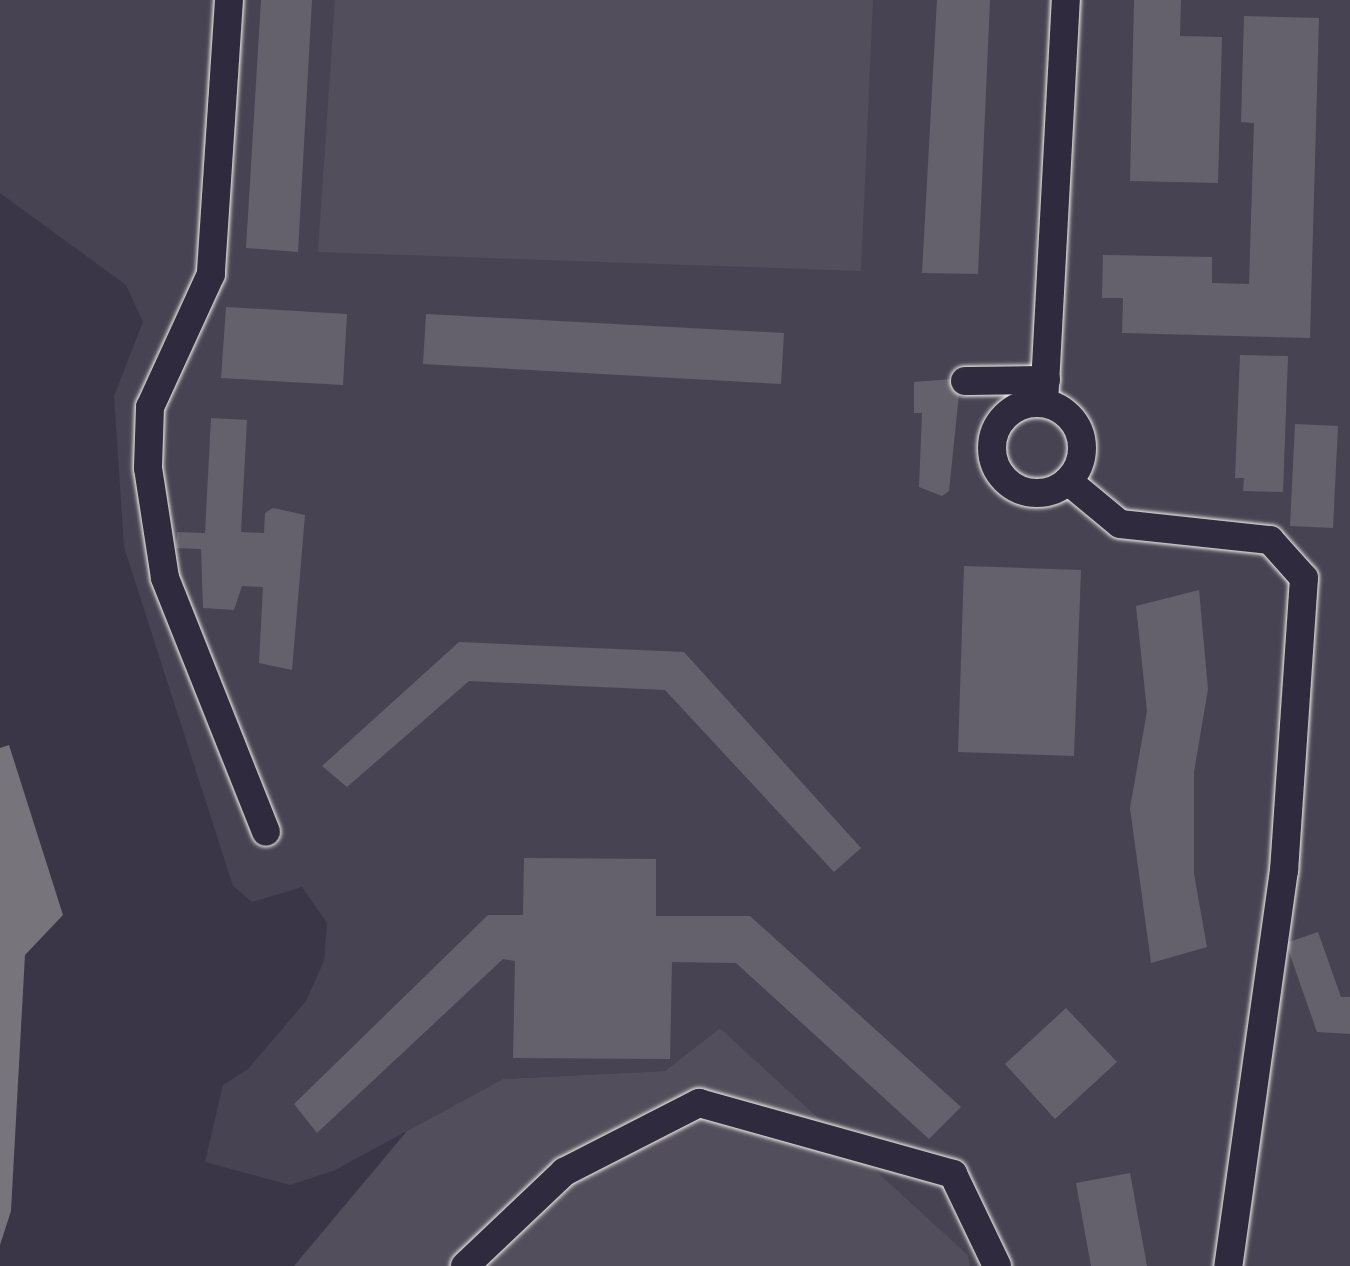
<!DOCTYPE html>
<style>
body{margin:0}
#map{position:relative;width:1350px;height:1266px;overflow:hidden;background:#3b3647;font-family:Kalam,sans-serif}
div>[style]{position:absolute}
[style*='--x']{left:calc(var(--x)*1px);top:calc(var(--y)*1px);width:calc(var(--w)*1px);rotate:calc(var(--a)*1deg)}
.built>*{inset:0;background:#484352}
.green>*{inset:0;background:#534e5c}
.water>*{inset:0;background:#78747b}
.building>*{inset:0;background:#65616c}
.roads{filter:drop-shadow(0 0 2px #f4f1e8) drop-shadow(0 0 2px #f4f1e8)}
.minor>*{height:28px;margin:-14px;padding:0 14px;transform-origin:14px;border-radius:14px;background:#2f2a3d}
.minor>.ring{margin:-14px;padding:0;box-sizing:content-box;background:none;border:28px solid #2f2a3d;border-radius:50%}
span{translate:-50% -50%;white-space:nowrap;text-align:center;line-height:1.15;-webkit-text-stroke:8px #2f2a3d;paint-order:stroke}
</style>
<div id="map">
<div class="built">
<div style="clip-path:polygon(0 0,1350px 0,1350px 1266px,970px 1266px,968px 1255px,720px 1028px,665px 1071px,503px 1079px,335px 1170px,290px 1185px,205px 1162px,223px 1085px,248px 1069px,306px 1001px,324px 961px,327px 923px,302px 887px,252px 902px,233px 886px,124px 547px,114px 396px,143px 322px,126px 285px,0 193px)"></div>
</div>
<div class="green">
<div style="clip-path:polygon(335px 0,873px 0,861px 271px,318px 252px)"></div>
<div style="clip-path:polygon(720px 1028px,968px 1255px,970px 1266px,294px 1266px,407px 1131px,503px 1079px,665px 1071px)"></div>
</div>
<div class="water">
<div style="clip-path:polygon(9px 745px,63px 915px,25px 955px,11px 1211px,0 1245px,0 748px)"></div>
</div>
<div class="building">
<div style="clip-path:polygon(261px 0,312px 0,298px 252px,246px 248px)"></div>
<div style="clip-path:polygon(937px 0,990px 0,978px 274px,922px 273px)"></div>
<div style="clip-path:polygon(1134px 0,1181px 0,1180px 36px,1222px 37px,1218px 183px,1130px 181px)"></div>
<div style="clip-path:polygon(1244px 16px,1319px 18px,1310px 338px,1122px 333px,1123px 298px,1102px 298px,1103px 255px,1212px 257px,1212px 283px,1249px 284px,1254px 123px,1241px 122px)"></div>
<div style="clip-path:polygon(226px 307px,347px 314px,343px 385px,221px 378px)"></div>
<div style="clip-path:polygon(426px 314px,784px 333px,781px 384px,423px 364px)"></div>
<div style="clip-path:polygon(1240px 355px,1288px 356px,1283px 492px,1243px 491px,1244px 478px,1235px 478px)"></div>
<div style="clip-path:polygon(953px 379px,959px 394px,949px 491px,942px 496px,919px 487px,922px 413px,914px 413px,914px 382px)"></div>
<div style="clip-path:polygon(211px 418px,247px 420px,241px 532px,264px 533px,265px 513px,273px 508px,305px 515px,292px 670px,259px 663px,263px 587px,242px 586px,234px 610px,203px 608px,201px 549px,176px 548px,177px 532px,205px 533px)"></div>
<div style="clip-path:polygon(1295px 424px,1338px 426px,1333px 528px,1290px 526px)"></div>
<div style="clip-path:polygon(964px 566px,1081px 570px,1074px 756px,958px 752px)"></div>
<div style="clip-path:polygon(1199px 590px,1208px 689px,1194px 772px,1194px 874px,1207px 947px,1151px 963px,1130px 808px,1147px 711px,1136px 606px)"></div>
<div style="clip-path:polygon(459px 642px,684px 652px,861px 848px,834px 872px,665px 690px,469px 681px,347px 787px,322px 766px)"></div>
<div style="clip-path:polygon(524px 858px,656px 859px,656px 916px,750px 916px,961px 1107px,929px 1139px,736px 963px,672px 962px,670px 1059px,513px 1058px,515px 961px,503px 959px,317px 1133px,294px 1104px,488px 915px,523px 915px)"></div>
<div style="clip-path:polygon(1318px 932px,1341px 997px,1350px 997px,1350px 1034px,1317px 1032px,1286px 943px)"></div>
<div style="clip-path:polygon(1066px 1008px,1117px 1062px,1055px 1119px,1005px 1064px)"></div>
<div style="clip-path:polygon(1130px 1173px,1147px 1266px,1091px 1266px,1076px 1183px)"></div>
</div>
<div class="roads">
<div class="minor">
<div style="--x:229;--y:0;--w:275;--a:93.8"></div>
<div style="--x:211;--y:274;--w:146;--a:114.6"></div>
<div style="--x:150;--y:407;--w:61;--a:91.9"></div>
<div style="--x:148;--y:468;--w:111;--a:81.2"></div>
<div style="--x:165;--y:578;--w:273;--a:68.3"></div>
<div style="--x:965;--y:381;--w:81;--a:-0.7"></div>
<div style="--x:1044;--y:403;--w:404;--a:-86.9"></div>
<div class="ring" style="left:992px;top:403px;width:62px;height:62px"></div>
<div style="--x:1068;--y:481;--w:67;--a:39.6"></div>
<div style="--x:1120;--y:524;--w:151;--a:6.1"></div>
<div style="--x:1270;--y:540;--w:51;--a:48.2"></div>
<div style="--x:1304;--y:578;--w:293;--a:93.9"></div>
<div style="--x:1284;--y:870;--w:400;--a:98"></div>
<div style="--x:465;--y:1266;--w:137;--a:-43.5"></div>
<div style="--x:564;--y:1172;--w:152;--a:-27.1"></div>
<div style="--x:699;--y:1103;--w:264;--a:15.6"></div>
<div style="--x:953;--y:1174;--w:102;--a:64.4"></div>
</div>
</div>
</div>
